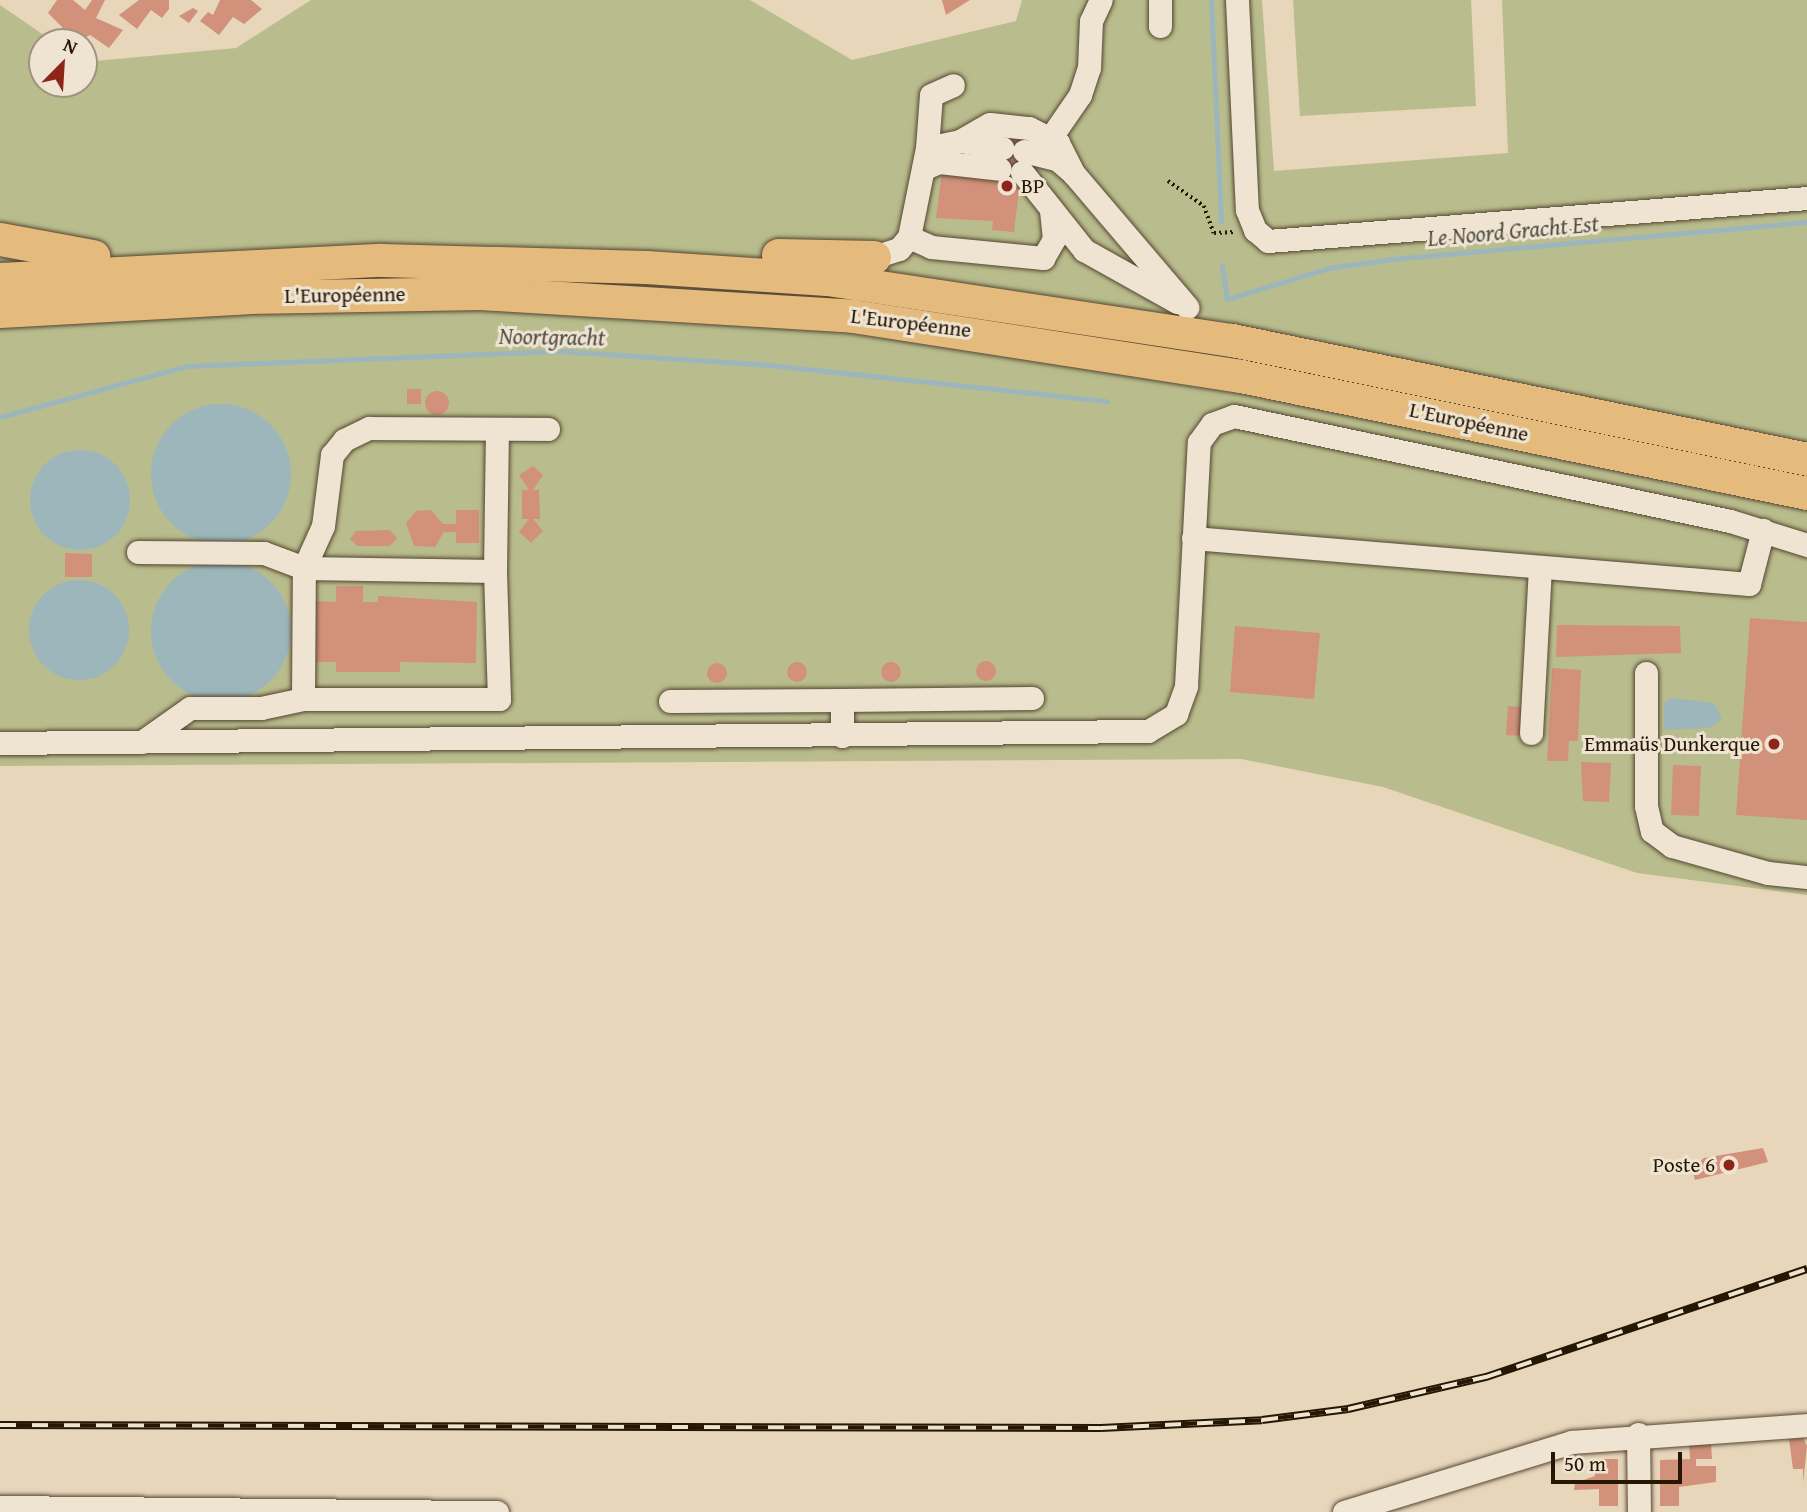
<!DOCTYPE html>
<meta charset="utf-8">
<style>
body{margin:0}
#map{position:relative;width:1807px;height:1512px;overflow:hidden;background:#e7d6ba;font-family:"Gentium Book Plus",serif}
div>[style]{position:absolute}
[style*='--x']{left:calc(var(--x)*1px);top:calc(var(--y)*1px);width:calc(var(--w)*1px);rotate:calc(var(--a)*1deg)}
.green>*{inset:0;background:#b9bd8d}
.water>*{inset:0;background:#9cb6bb}
.round{border-radius:50%}
.stream>*{height:5px;margin:-2.5px;padding:0 2.5px;transform-origin:2.5px;border-radius:2.5px;background:#9cb6bb}
.building>*{inset:0;background:#d1917b}
.path>*{height:3.5px;margin-top:-1.75px;transform-origin:0;background:repeating-linear-gradient(90deg,#261604 0 2px,transparent 0 5.5px)}
.roads{filter:drop-shadow(0 0 2px #564632) drop-shadow(0 0 2px #564632)}
.minor>*{height:23px;margin:-11.5px;padding:0 11.5px;transform-origin:11.5px;border-radius:11.5px;background:#efe4d2}
.highway>*{height:33px;margin:-16.5px;padding:0 16.5px;transform-origin:16.5px;border-radius:16.5px;background:#e4bb7d}
.rail>*{height:8px;margin-top:-4px;transform-origin:0;background:repeating-linear-gradient(90deg,#efe4d2 0 16px,#261604 0 32px);box-sizing:border-box;border-block:2px solid #261604}
.dots>*{width:19px;height:19px;translate:-50% -50%;box-sizing:border-box;border:4px solid #efe4d2;border-radius:50%}
span{translate:-50% -50%;white-space:nowrap;text-align:center;line-height:1.15;-webkit-text-stroke:6px #efe4d2;paint-order:stroke}
.poi-label{font-size:21px;color:#261604}
.left{translate:0 -50%;text-align:left}
.right{translate:-100% -50%;text-align:right}
.street-label{font-size:21px;color:#261604}
.water-label{font-size:23px;color:#4f4e44;font-style:italic}
.north{position:absolute;left:28px;top:28px;width:70px;height:70px;box-sizing:border-box;background:#efe4d2;border:2px solid #9f9280;border-radius:50%;rotate:24deg;font-size:19px;font-weight:700;line-height:28px;text-align:center;color:#261604}
.north::after{content:'';display:block;margin:auto;width:24px;height:32px;background:#8f2418;clip-path:polygon(50% 0,100% 100%,50% 72%,0 100%)}
.scale{position:absolute;left:1551px;top:1452px;width:131px;height:32px;box-sizing:border-box;border:4px solid #261604;border-top:0;padding-left:9px;font-size:21px;line-height:24px;white-space:nowrap;color:#261604;-webkit-text-stroke:5px #efe4d2;paint-order:stroke}
</style>
<div id="map">
<div class="green">
<div style="clip-path:polygon(311px 0,750px 0,852px 60px,1016px 21px,1022px 0,1262px 0,1274px 171px,1508px 153px,1502px 0,1807px 0,1807px 895px,1637px 873px,1383px 787px,1241px 759px,0 766px,0 5px,54px 42px,42px 42px,42px 84px,84px 84px,84px 62px,236px 48px)"></div>
<div style="clip-path:polygon(1293px 0,1471px 0,1476px 106px,1300px 116px)"></div>
</div>
<div class="water">
<div class="round" style="left:151px;top:404px;width:140px;height:140px"></div>
<div class="round" style="left:30px;top:450px;width:100px;height:100px"></div>
<div class="round" style="left:151px;top:561px;width:140px;height:140px"></div>
<div class="round" style="left:29px;top:580px;width:100px;height:100px"></div>
<div style="clip-path:polygon(1672px 698px,1714px 703px,1722px 719px,1709px 728px,1664px 730px,1664px 703px)"></div>
</div>
<div class="stream">
<div style="--x:1211;--y:0;--w:222;--a:87.4"></div>
<div style="--x:1222;--y:265;--w:34;--a:82"></div>
<div style="--x:1227;--y:299;--w:107;--a:-16.9"></div>
<div style="--x:1329;--y:268;--w:64;--a:-8.1"></div>
<div style="--x:1392;--y:259;--w:417;--a:-5.1"></div>
<div style="--x:0;--y:417;--w:194;--a:-15.3"></div>
<div style="--x:187;--y:366;--w:372;--a:-2.3"></div>
<div style="--x:559;--y:351;--w:210;--a:3.8"></div>
<div style="--x:769;--y:365;--w:340;--a:6.1"></div>
</div>
<div class="building">
<div style="clip-path:polygon(57px 0,73px 0,85px 10px,92px 0,105px 0,96px 18px,123px 30px,109px 48px,90px 35px,77px 42px,48px 13px)"></div>
<div style="clip-path:polygon(139px 0,169px 0,169px 9px,162px 18px,151px 10px,137px 29px,119px 15px)"></div>
<div style="clip-path:polygon(220px 0,251px 0,262px 9px,244px 24px,233px 17px,219px 35px,200px 21px,208px 12px,213px 15px)"></div>
<div style="clip-path:polygon(942px 0,970px 0,946px 15px)"></div>
<div style="clip-path:polygon(193px 8px,198px 11px,189px 23px,179px 16px)"></div>
<div style="clip-path:polygon(1004px 132px,1026px 134px,1014px 232px,992px 230px,993px 221px,936px 218px,942px 171px,998px 182px)"></div>
<div style="clip-path:polygon(407px 389px,421px 389px,421px 404px,407px 404px)"></div>
<div class="round" style="left:425px;top:391px;width:24px;height:24px"></div>
<div style="clip-path:polygon(533px 466px,543px 475px,533px 490px,539px 490px,540px 519px,533px 519px,543px 531px,531px 543px,519px 532px,529px 519px,522px 519px,522px 490px,529px 490px,519px 475px)"></div>
<div style="clip-path:polygon(431px 510px,443px 524px,456px 524px,456px 510px,479px 510px,479px 543px,456px 543px,456px 532px,444px 532px,435px 547px,414px 546px,406px 523px,416px 511px)"></div>
<div style="clip-path:polygon(390px 530px,397px 538px,390px 546px,357px 546px,350px 539px,356px 531px)"></div>
<div style="clip-path:polygon(65px 553px,92px 554px,92px 577px,65px 577px)"></div>
<div style="clip-path:polygon(336px 586px,363px 586px,363px 602px,378px 602px,378px 596px,477px 602px,476px 663px,400px 662px,400px 672px,336px 672px,336px 662px,315px 662px,316px 601px,336px 602px)"></div>
<div style="clip-path:polygon(1750px 618px,1807px 622px,1807px 820px,1736px 815px)"></div>
<div style="clip-path:polygon(1557px 625px,1680px 626px,1681px 653px,1556px 657px)"></div>
<div style="clip-path:polygon(1235px 626px,1320px 633px,1314px 699px,1230px 692px)"></div>
<div class="round" style="left:976px;top:661px;width:20px;height:20px"></div>
<div class="round" style="left:787px;top:662px;width:20px;height:20px"></div>
<div class="round" style="left:881px;top:662px;width:20px;height:20px"></div>
<div class="round" style="left:707px;top:663px;width:20px;height:20px"></div>
<div style="clip-path:polygon(1552px 668px,1581px 670px,1578px 741px,1569px 741px,1568px 761px,1547px 761px)"></div>
<div style="clip-path:polygon(1508px 706px,1523px 707px,1521px 736px,1506px 735px)"></div>
<div style="clip-path:polygon(1581px 762px,1611px 763px,1609px 802px,1583px 801px)"></div>
<div style="clip-path:polygon(1673px 765px,1701px 766px,1699px 816px,1671px 815px)"></div>
<div style="clip-path:polygon(1763px 1148px,1768px 1162px,1695px 1180px,1692px 1169px,1704px 1158px)"></div>
<div style="clip-path:polygon(1803px 1438px,1807px 1446px,1803px 1483px,1803px 1469px,1793px 1469px,1789px 1439px)"></div>
<div style="clip-path:polygon(1711px 1443px,1712px 1459px,1696px 1459px,1696px 1466px,1716px 1466px,1716px 1482px,1679px 1487px,1679px 1506px,1660px 1506px,1660px 1460px,1690px 1459px,1689px 1445px)"></div>
<div style="clip-path:polygon(1595px 1459px,1618px 1459px,1618px 1506px,1599px 1506px,1599px 1489px,1574px 1490px,1575px 1483px,1595px 1476px)"></div>
</div>
<div class="path">
<div style="--x:1168;--y:181;--w:44;--a:34.8"></div>
<div style="--x:1204;--y:206;--w:29;--a:70"></div>
<div style="--x:1214;--y:233;--w:21;--a:-3"></div>
</div>
<div class="roads">
<div class="minor">
<div style="--x:1160;--y:0;--w:26;--a:90"></div>
<div style="--x:1237;--y:0;--w:210;--a:87.3"></div>
<div style="--x:1247;--y:210;--w:22;--a:68"></div>
<div style="--x:1255;--y:230;--w:17;--a:40"></div>
<div style="--x:1268;--y:241;--w:541;--a:-4.56"></div>
<div style="--x:1051;--y:137;--w:51;--a:-55.4"></div>
<div style="--x:1080;--y:95;--w:28;--a:-72"></div>
<div style="--x:1089;--y:68;--w:47;--a:-87.6"></div>
<div style="--x:1091;--y:21;--w:23;--a:-65"></div>
<div style="--x:960;--y:141;--w:43;--a:9.5"></div>
<div style="--x:927;--y:148;--w:53;--a:-85.7"></div>
<div style="--x:931;--y:95;--w:24;--a:-24"></div>
<div style="--x:1024;--y:151;--w:34;--a:14"></div>
<div style="--x:1057;--y:159;--w:20;--a:41"></div>
<div style="--x:923;--y:169;--w:17;--a:-24"></div>
<div style="--x:939;--y:162;--w:61;--a:6.5"></div>
<div style="--x:1022;--y:172;--w:100;--a:51.5"></div>
<div style="--x:1084;--y:250;--w:107;--a:29.2"></div>
<div style="--x:909;--y:237;--w:24;--a:24"></div>
<div style="--x:931;--y:247;--w:113;--a:5.6"></div>
<div style="--x:1043;--y:258;--w:22;--a:-60"></div>
<div style="--x:1054;--y:239;--w:29;--a:-96"></div>
<div style="--x:874;--y:257;--w:26;--a:-18"></div>
<div style="--x:899;--y:249;--w:16;--a:-50"></div>
<div style="--x:909;--y:237;--w:91;--a:-78.6"></div>
<div style="--x:927;--y:148;--w:34;--a:-12"></div>
<div style="--x:960;--y:141;--w:34;--a:-30"></div>
<div style="--x:990;--y:124;--w:39;--a:6"></div>
<div style="--x:1029;--y:128;--w:33;--a:27"></div>
<div style="--x:1058;--y:143;--w:35;--a:63"></div>
<div style="--x:1074;--y:174;--w:175;--a:49.6"></div>
<div style="--x:1193;--y:538;--w:558;--a:4.73"></div>
<div style="--x:1749;--y:584;--w:56;--a:-75.5"></div>
<div style="--x:138;--y:552;--w:126;--a:0.5"></div>
<div style="--x:264;--y:553;--w:43;--a:20.6"></div>
<div style="--x:304;--y:568;--w:191;--a:0.9"></div>
<div style="--x:495;--y:571;--w:142;--a:-89.2"></div>
<div style="--x:1646;--y:673;--w:133;--a:90"></div>
<div style="--x:1646;--y:806;--w:26;--a:77"></div>
<div style="--x:1652;--y:831;--w:25;--a:37"></div>
<div style="--x:1672;--y:846;--w:100;--a:15.7"></div>
<div style="--x:1768;--y:873;--w:39;--a:6"></div>
<div style="--x:303;--y:699;--w:131;--a:-89.6"></div>
<div style="--x:304;--y:568;--w:46;--a:-65.7"></div>
<div style="--x:323;--y:526;--w:72;--a:-82.8"></div>
<div style="--x:332;--y:455;--w:19;--a:-51"></div>
<div style="--x:344;--y:440;--w:28;--a:-26"></div>
<div style="--x:369;--y:428;--w:179;--a:0.3"></div>
<div style="--x:670;--y:701;--w:172;--a:-0.3"></div>
<div style="--x:1531;--y:733;--w:165;--a:-86.9"></div>
<div style="--x:842;--y:736;--w:36;--a:-90"></div>
<div style="--x:842;--y:700;--w:190;--a:-0.6"></div>
<div style="--x:142;--y:742;--w:59;--a:-35.3"></div>
<div style="--x:190;--y:708;--w:71;--a:0"></div>
<div style="--x:261;--y:708;--w:43;--a:-12.1"></div>
<div style="--x:303;--y:699;--w:196;--a:0"></div>
<div style="--x:499;--y:699;--w:128;--a:-91.8"></div>
<div style="--x:0;--y:743;--w:1148;--a:-0.6"></div>
<div style="--x:1148;--y:731;--w:33;--a:-31"></div>
<div style="--x:1176;--y:714;--w:30;--a:-70"></div>
<div style="--x:1186;--y:686;--w:244;--a:-87"></div>
<div style="--x:1199;--y:442;--w:22;--a:-54"></div>
<div style="--x:1212;--y:424;--w:23;--a:-20"></div>
<div style="--x:1234;--y:416;--w:507;--a:11.95"></div>
<div style="--x:1730;--y:521;--w:81;--a:17.3"></div>
<div style="--x:1638;--y:1434;--w:78;--a:89.3"></div>
<div style="--x:0;--y:1507;--w:497;--a:0.6"></div>
<div style="--x:1344;--y:1512;--w:239;--a:-17.1"></div>
<div style="--x:1572;--y:1442;--w:236;--a:-4.1"></div>
</div>
<div class="highway">
<div style="--x:0;--y:239;--w:95;--a:10.4"></div>
<div style="--x:778;--y:255;--w:96;--a:1.2"></div>
<div style="--x:0;--y:279;--w:381;--a:-2.9"></div>
<div style="--x:381;--y:260;--w:265;--a:1.5"></div>
<div style="--x:646;--y:267;--w:181;--a:3.8"></div>
<div style="--x:827;--y:279;--w:410;--a:8.6"></div>
<div style="--x:1232;--y:340;--w:587;--a:11.69"></div>
<div style="--x:0;--y:311;--w:248;--a:-3.2"></div>
<div style="--x:248;--y:297;--w:232;--a:-1"></div>
<div style="--x:480;--y:293;--w:374;--a:3.5"></div>
<div style="--x:853;--y:316;--w:393;--a:8.8"></div>
<div style="--x:1241;--y:376;--w:578;--a:11.68"></div>
</div>
</div>
<div class="rail">
<div style="--x:0;--y:1425;--w:1101;--a:0.16"></div>
<div style="--x:1101;--y:1428;--w:161;--a:-2.8"></div>
<div style="--x:1262;--y:1420;--w:87;--a:-7.3"></div>
<div style="--x:1348;--y:1409;--w:142;--a:-13.1"></div>
<div style="--x:1486;--y:1377;--w:339;--a:-18.6"></div>
</div>
<div class="dots">
<div style="left:1007px;top:186px;background:#8f2418"></div>
<div style="left:1774px;top:744px;background:#8f2418"></div>
<div style="left:1729px;top:1165px;background:#8f2418"></div>
</div>
<div class="poi-label">
<span class="left" style="left:1021px;top:186px">BP</span>
<span class="right" style="left:1760px;top:744px">Emmaüs Dunkerque</span>
<span class="right" style="left:1715px;top:1165px">Poste 6</span>
</div>
<div class="street-label">
<span style="left:345px;top:295px;rotate:-1deg">L'Européenne</span>
<span style="left:911px;top:323px;rotate:7deg">L'Européenne</span>
<span style="left:1469px;top:422px;rotate:12deg">L'Européenne</span>
</div>
<div class="water-label">
<span style="left:1513px;top:231px;rotate:-5deg">Le Noord Gracht Est</span>
<span style="left:552px;top:337px;rotate:1deg">Noortgracht</span>
</div>
<div class="north">N</div>
<div class="scale">50 m</div>
</div>
